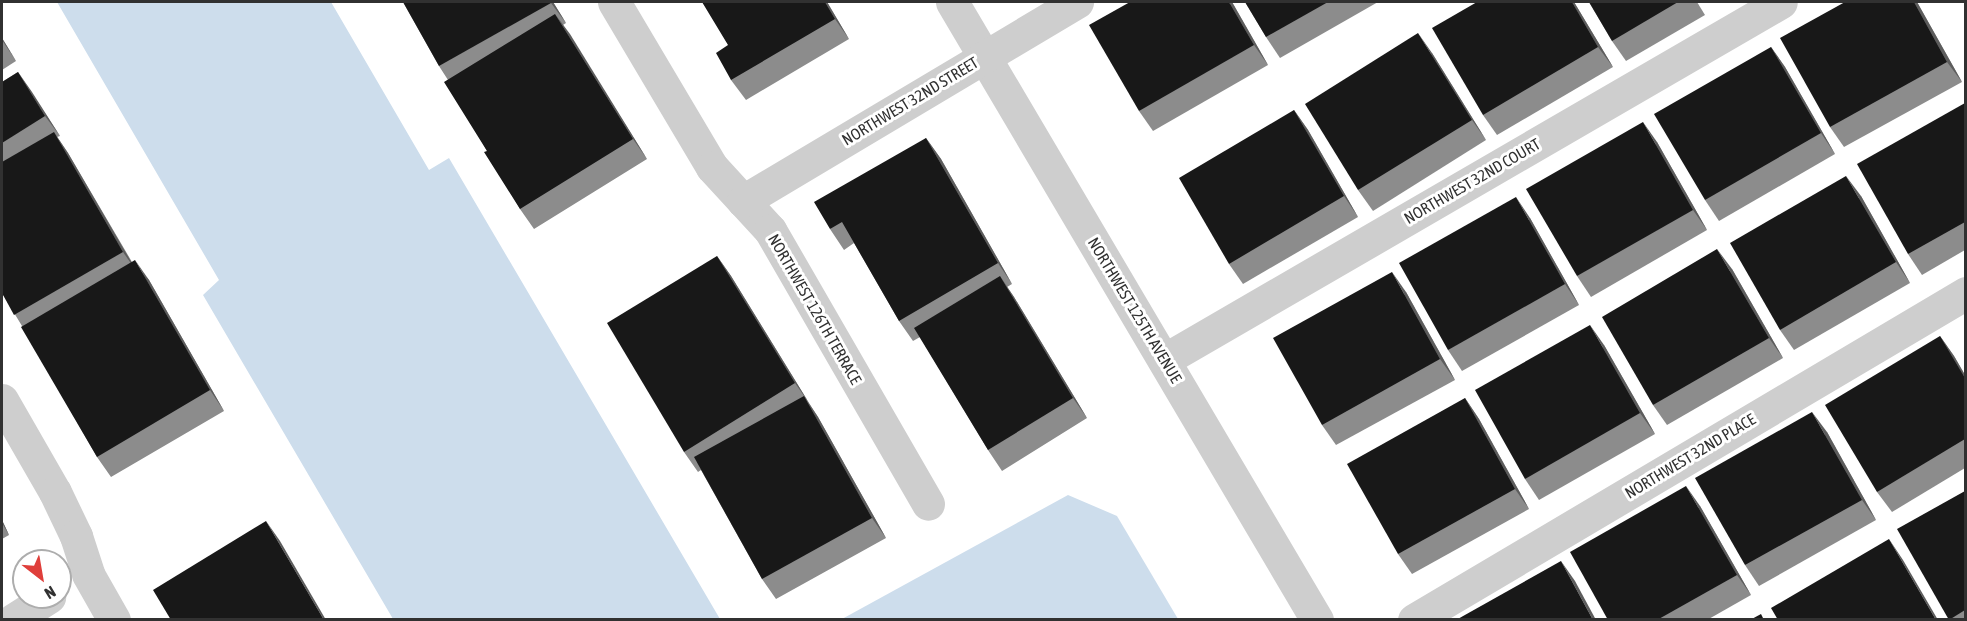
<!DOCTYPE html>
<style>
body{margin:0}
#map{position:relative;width:1967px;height:621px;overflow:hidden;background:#fff;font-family:"Asap Condensed",sans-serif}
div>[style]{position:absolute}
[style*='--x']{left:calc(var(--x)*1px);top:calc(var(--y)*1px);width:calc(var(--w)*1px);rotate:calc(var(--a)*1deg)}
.water>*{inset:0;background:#cdddec}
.street>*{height:33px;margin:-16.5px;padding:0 16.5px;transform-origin:16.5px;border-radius:16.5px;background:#cecece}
.wall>*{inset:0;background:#8c8c8c}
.shaded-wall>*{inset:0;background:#5d5d5d}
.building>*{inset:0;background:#181818}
span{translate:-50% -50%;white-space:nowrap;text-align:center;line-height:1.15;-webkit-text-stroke:6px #fff;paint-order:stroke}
.street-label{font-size:16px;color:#313131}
.frame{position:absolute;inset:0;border:3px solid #313131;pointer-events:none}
.north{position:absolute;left:12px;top:549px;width:60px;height:60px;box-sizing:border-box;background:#fff;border:2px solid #adadad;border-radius:50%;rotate:149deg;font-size:16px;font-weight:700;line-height:24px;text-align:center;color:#313131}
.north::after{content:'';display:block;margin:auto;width:21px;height:27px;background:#df3f3b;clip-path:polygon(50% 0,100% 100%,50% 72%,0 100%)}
</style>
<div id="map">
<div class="water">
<div style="clip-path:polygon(57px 2px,331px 2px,429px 170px,449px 158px,720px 619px,393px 619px,203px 295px,219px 280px)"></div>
<div style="clip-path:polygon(1068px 495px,1117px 516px,1178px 619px,842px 619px)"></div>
</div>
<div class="street">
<div style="--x:614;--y:2;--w:192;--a:59.3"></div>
<div style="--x:712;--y:167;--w:86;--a:47.4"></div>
<div style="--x:770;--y:230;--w:316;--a:60"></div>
<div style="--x:952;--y:2;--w:718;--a:59.43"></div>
<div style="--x:743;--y:201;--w:389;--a:-30.8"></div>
<div style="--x:1164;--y:360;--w:713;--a:-30.12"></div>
<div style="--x:2;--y:400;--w:106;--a:60.1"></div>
<div style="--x:55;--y:492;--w:49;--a:64.5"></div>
<div style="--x:76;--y:536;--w:40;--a:72"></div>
<div style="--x:88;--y:574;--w:53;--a:60.5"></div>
<div style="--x:13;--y:620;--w:43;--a:-32.6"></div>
<div style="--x:1414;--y:620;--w:642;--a:-30.64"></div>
</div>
<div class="wall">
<div style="clip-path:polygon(403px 2px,553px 2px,566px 23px,563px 25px,647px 159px,534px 229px,520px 209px,487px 151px,448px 80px,439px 66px)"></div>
<div style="clip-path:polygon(827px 2px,849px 39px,746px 100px,731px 80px,728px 45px)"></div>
<div style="clip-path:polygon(1232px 2px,1268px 65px,1153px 131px,1139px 111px)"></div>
<div style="clip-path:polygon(1245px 2px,1378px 2px,1280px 58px,1266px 37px)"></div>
<div style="clip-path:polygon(1477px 2px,1574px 2px,1613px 67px,1497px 135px,1483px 115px)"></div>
<div style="clip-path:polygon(1589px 2px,1697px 2px,1705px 15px,1626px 61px,1612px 41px)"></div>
<div style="clip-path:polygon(1845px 2px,1917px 2px,1962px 82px,1844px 147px,1830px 127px)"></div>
<div style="clip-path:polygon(2px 38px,16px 61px,2px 70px)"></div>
<div style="clip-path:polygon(1771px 47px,1785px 67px,1835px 154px,1719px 221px,1705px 200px)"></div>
<div style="clip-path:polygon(1432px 53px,1486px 140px,1373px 211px,1358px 190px)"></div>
<div style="clip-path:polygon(18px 72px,60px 136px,57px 137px,68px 153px,132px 262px,149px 280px,224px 411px,111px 477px,97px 457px,22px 326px,2px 293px,2px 82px)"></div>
<div style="clip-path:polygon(1965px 103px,1965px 250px,1922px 275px,1908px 254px)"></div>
<div style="clip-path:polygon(1294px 110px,1308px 130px,1358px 217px,1243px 284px,1229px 264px)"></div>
<div style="clip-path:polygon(926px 138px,941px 159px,1012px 284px,1007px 287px,1014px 297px,1087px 418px,1002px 471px,988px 450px,920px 337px,913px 341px,899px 321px,854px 243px,844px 250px,830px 229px)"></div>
<div style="clip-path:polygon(1657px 142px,1707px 230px,1591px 297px,1577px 276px)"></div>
<div style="clip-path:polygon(1861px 196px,1910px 283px,1794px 350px,1780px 330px)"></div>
<div style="clip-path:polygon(1530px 218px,1579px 305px,1462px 371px,1448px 350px)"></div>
<div style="clip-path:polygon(717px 256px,731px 276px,809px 403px,818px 417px,886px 538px,776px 599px,762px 579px,701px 470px,698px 472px,684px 452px)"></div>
<div style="clip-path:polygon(1732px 269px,1783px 358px,1667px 425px,1653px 405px)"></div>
<div style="clip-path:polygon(1406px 292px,1455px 380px,1336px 445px,1322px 425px)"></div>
<div style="clip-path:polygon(1940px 336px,1954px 356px,1965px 375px,1965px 468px,1892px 512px,1877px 492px)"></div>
<div style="clip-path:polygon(1604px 345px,1655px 434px,1539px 500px,1525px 479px)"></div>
<div style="clip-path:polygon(1465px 398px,1479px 419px,1529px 509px,1412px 574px,1398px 554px)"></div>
<div style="clip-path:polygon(1827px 432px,1876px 520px,1759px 586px,1745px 565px)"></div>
<div style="clip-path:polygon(1965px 491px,1965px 620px,1949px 620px)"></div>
<div style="clip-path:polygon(1700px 506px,1751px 595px,1707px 620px,1608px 620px)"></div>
<div style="clip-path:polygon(2px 520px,9px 535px,2px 539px)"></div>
</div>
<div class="shaded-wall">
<div style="clip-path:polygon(551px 2px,553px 2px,566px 23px,551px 3px)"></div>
<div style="clip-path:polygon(825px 2px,827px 2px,849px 39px,835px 19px)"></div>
<div style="clip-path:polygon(1229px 2px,1232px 2px,1268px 65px,1254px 45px)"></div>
<div style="clip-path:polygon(1572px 2px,1574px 2px,1613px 67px,1598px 47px)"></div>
<div style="clip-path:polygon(1914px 2px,1917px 2px,1962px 82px,1947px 62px)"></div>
<div style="clip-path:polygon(555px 14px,570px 34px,647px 159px,633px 139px)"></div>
<div style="clip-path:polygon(1418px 33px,1432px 53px,1486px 140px,1472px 120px)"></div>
<div style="clip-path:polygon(2px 38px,16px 61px,2px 40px)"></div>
<div style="clip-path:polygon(1771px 47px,1785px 67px,1835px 154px,1821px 133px)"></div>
<div style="clip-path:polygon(18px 72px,32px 92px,60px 136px,45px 116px)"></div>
<div style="clip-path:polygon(1294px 110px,1308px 130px,1358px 217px,1344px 196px)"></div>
<div style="clip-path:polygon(1643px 122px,1657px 142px,1707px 230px,1693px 210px)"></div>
<div style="clip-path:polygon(54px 132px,68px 153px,137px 272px,123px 252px)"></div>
<div style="clip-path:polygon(926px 138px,941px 159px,1012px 284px,998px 263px)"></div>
<div style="clip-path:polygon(1846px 176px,1861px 196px,1910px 283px,1896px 262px)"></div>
<div style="clip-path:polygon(1516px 197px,1530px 218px,1579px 305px,1565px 284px)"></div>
<div style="clip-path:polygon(1717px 249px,1732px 269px,1783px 358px,1769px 338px)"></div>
<div style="clip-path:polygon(717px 256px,731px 276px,809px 403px,795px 383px)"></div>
<div style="clip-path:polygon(135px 260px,149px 280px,224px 411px,210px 390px)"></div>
<div style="clip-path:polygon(1392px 272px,1406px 292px,1455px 380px,1440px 359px)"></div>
<div style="clip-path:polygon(1000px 276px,1014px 297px,1087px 418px,1073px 398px)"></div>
<div style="clip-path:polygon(1590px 325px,1604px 345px,1655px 434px,1640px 413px)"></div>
<div style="clip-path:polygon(1940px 336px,1954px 356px,1965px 375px,1965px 378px)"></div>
<div style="clip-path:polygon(804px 396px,818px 417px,886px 538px,872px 518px)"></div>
<div style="clip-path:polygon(1465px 398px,1479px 419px,1529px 509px,1515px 489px)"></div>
<div style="clip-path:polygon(1812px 412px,1827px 432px,1876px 520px,1862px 500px)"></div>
<div style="clip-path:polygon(1686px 486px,1700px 506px,1751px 595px,1737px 575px)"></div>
<div style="clip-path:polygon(2px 520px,9px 535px,2px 523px)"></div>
<div style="clip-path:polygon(266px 521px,280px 541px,326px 620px,324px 620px)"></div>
<div style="clip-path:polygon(1889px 539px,1903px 560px,1938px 620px,1936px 620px)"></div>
<div style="clip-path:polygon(1561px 561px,1575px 581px,1596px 620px,1593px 620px)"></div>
</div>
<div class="building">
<div style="clip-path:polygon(403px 2px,551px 2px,551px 3px,439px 66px)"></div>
<div style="clip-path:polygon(702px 2px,825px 2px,835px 19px,731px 80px,716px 53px,728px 45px)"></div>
<div style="clip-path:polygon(1130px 2px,1229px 2px,1254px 45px,1139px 111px,1089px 25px)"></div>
<div style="clip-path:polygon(1245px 2px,1328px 2px,1266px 37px)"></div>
<div style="clip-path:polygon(1477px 2px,1572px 2px,1598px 47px,1483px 115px,1432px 28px)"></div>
<div style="clip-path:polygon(1589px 2px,1678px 2px,1612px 41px)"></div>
<div style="clip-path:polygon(1845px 2px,1914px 2px,1947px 62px,1830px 127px,1780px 38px)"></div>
<div style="clip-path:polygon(555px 14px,633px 139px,520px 209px,484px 152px,487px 151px,444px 82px)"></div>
<div style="clip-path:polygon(1418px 33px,1472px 120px,1358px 190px,1305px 104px)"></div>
<div style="clip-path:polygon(1771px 47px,1821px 133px,1705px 200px,1654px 114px)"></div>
<div style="clip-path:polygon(18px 72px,45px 116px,2px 143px,2px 82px)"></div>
<div style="clip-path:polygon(1965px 103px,1965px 222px,1908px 254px,1857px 164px)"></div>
<div style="clip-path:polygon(1294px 110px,1344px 196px,1229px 264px,1179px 178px)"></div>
<div style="clip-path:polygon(1643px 122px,1693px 210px,1577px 276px,1526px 189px)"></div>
<div style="clip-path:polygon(54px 132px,123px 252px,14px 315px,2px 293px,2px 162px)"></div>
<div style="clip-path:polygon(926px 138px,998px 263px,899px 321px,842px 222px,830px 229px,814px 202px)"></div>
<div style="clip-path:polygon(1846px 176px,1896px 262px,1780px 330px,1730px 243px)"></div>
<div style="clip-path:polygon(1516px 197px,1565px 284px,1448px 350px,1399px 263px)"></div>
<div style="clip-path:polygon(1717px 249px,1769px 338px,1653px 405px,1602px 317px)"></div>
<div style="clip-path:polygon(717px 256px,795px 383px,684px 452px,607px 323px)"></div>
<div style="clip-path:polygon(135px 260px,210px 390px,97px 457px,21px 327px)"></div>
<div style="clip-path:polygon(1392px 272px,1440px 359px,1322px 425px,1273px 338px)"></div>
<div style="clip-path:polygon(1000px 276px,1073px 398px,988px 450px,914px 328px)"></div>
<div style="clip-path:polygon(1590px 325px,1640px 413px,1525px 479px,1475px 390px)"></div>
<div style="clip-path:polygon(1940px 336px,1965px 378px,1965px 439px,1877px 492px,1825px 405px)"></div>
<div style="clip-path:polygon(804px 396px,872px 518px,762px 579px,694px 457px)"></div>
<div style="clip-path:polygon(1465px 398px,1515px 489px,1398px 554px,1347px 464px)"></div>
<div style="clip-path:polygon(1812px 412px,1862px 500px,1745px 565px,1695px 478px)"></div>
<div style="clip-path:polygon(1686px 486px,1737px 575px,1657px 620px,1608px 620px,1570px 552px)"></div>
<div style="clip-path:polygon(1965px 491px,1965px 610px,1949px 620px,1897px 529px)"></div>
<div style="clip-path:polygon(266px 521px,324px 620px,171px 620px,153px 590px)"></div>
<div style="clip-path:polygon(1889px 539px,1936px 620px,1778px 620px,1771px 608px)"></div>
<div style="clip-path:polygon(1561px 561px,1593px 620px,1456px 620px)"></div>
<div style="clip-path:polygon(1761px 614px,1764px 620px,1750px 620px)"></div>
</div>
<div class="street-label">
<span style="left:910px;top:101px;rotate:-31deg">NORTHWEST 32ND STREET</span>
<span style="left:1472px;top:181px;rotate:-30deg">NORTHWEST 32ND COURT</span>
<span style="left:815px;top:309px;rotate:60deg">NORTHWEST 126TH TERRACE</span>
<span style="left:1135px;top:310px;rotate:59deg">NORTHWEST 125TH AVENUE</span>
<span style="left:1690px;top:456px;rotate:-31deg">NORTHWEST 32ND PLACE</span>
</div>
<div class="frame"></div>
<div class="north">N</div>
</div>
